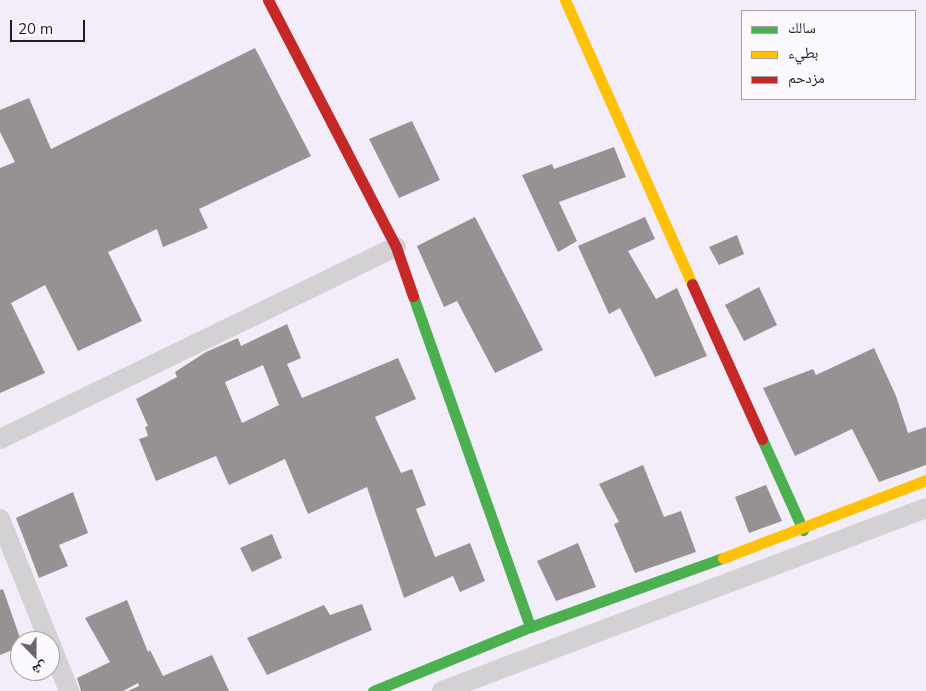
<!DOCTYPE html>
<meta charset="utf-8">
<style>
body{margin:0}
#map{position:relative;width:926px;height:691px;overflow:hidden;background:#f2edf8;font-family:Mulish,"Noto Naskh Arabic",sans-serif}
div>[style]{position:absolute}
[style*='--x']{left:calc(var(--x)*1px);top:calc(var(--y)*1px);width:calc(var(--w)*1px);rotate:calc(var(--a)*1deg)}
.building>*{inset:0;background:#979194}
.street>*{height:20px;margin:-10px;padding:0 10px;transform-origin:10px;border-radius:10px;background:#d3d1d4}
.fast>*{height:11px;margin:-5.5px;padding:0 5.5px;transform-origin:5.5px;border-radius:5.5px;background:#4caf50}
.slow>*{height:11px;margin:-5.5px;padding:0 5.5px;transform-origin:5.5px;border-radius:5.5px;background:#ffc107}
.jam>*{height:11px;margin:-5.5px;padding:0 5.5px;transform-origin:5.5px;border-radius:5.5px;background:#c62828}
span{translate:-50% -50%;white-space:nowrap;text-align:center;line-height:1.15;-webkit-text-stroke:5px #fbf9fe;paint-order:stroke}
.legend{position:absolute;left:741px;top:10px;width:175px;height:90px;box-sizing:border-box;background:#fbf9fe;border:1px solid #a3a1a7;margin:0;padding:6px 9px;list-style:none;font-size:15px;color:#201c24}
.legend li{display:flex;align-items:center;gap:10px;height:25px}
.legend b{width:25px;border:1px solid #a3a1a7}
.north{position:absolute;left:10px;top:631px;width:50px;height:50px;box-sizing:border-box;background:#fbf9fe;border:1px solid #a3a1a7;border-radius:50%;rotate:158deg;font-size:14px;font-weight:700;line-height:20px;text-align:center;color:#201c24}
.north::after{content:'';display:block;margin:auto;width:18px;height:22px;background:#6a656e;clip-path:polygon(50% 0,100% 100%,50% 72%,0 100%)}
.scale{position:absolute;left:10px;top:20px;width:75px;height:22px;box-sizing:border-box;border:2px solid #201c24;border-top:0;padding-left:6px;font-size:15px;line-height:18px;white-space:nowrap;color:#201c24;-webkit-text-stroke:4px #fbf9fe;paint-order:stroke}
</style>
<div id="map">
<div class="building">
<div style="clip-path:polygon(255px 48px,311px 156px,199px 209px,208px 228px,163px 247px,157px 229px,108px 252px,142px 321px,78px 351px,45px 285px,11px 303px,45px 373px,0 393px,0 168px,15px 162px,0 132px,0 110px,29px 98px,51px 149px)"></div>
<div style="clip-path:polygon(412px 121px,440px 180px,399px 198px,369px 139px)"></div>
<div style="clip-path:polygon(614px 147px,626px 177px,559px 202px,577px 241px,558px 252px,522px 175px,552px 164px,554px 169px)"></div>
<div style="clip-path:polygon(475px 217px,543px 350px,495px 373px,457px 301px,444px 307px,417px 246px)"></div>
<div style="clip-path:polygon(645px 217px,655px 239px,628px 251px,656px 299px,677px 288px,707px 356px,655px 377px,620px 308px,609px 314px,578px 246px)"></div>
<div style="clip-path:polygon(737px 235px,744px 254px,719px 265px,709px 247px)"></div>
<div style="clip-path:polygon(759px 287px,777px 325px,744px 341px,725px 305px)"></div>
<div style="clip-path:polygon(evenodd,287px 324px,301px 358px,287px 364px,302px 398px,398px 358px,416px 399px,375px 417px,401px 473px,412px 469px,426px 505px,416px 509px,435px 557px,470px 543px,485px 581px,460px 592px,453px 576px,404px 598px,367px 487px,308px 514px,285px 459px,229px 485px,216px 456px,156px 481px,139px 439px,148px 436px,145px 427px,148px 426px,136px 399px,177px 377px,175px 372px,206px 352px,238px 338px,241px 346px,287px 324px,263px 365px,279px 405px,242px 423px,225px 382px,263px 365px)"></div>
<div style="clip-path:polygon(874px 348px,896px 396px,908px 433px,926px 427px,926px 465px,879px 482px,852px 429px,795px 456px,763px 388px,813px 369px,816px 375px)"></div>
<div style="clip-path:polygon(643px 465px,664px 517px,681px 511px,696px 552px,635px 573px,614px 524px,619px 522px,599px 484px)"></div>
<div style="clip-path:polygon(766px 485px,782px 521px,749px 533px,735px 497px)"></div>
<div style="clip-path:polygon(73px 492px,88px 533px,59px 545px,68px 566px,39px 578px,16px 518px)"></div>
<div style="clip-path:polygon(272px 534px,282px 558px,252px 572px,240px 548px)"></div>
<div style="clip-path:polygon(578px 543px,596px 587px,556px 601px,537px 561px)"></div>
<div style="clip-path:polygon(3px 589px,20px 638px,20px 647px,0 655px,0 590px)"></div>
<div style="clip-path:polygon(127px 600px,148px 652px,150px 650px,163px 676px,212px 655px,229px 691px,128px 691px,139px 686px,138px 683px,123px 691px,81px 691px,77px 678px,110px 662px,85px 618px)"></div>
<div style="clip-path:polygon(362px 604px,372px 630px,267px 675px,247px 638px,324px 605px,330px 615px)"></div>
</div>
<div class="street">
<div style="--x:0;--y:439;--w:440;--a:-25.9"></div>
<div style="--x:0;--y:519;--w:131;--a:68.1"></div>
<div style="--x:50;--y:643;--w:52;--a:68.4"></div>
<div style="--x:442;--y:691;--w:517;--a:-20.71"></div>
</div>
<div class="fast">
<div style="--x:413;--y:296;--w:351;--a:70.5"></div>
<div style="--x:762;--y:439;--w:100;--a:65.7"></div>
<div style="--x:373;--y:691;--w:170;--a:-22.2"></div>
<div style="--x:530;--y:627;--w:205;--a:-19.7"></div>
</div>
<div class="slow">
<div style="--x:565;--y:0;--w:311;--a:65.9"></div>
<div style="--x:723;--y:558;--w:217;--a:-21"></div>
</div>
<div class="jam">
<div style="--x:268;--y:0;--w:278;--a:62.6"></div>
<div style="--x:396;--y:247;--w:52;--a:70.9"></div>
<div style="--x:692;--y:284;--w:170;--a:65.7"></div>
</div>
<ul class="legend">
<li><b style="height:6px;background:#4caf50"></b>سالك</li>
<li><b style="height:6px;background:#ffc107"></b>بطيء</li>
<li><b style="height:6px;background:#c62828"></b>مزدحم</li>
</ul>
<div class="north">ش</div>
<div class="scale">20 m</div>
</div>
